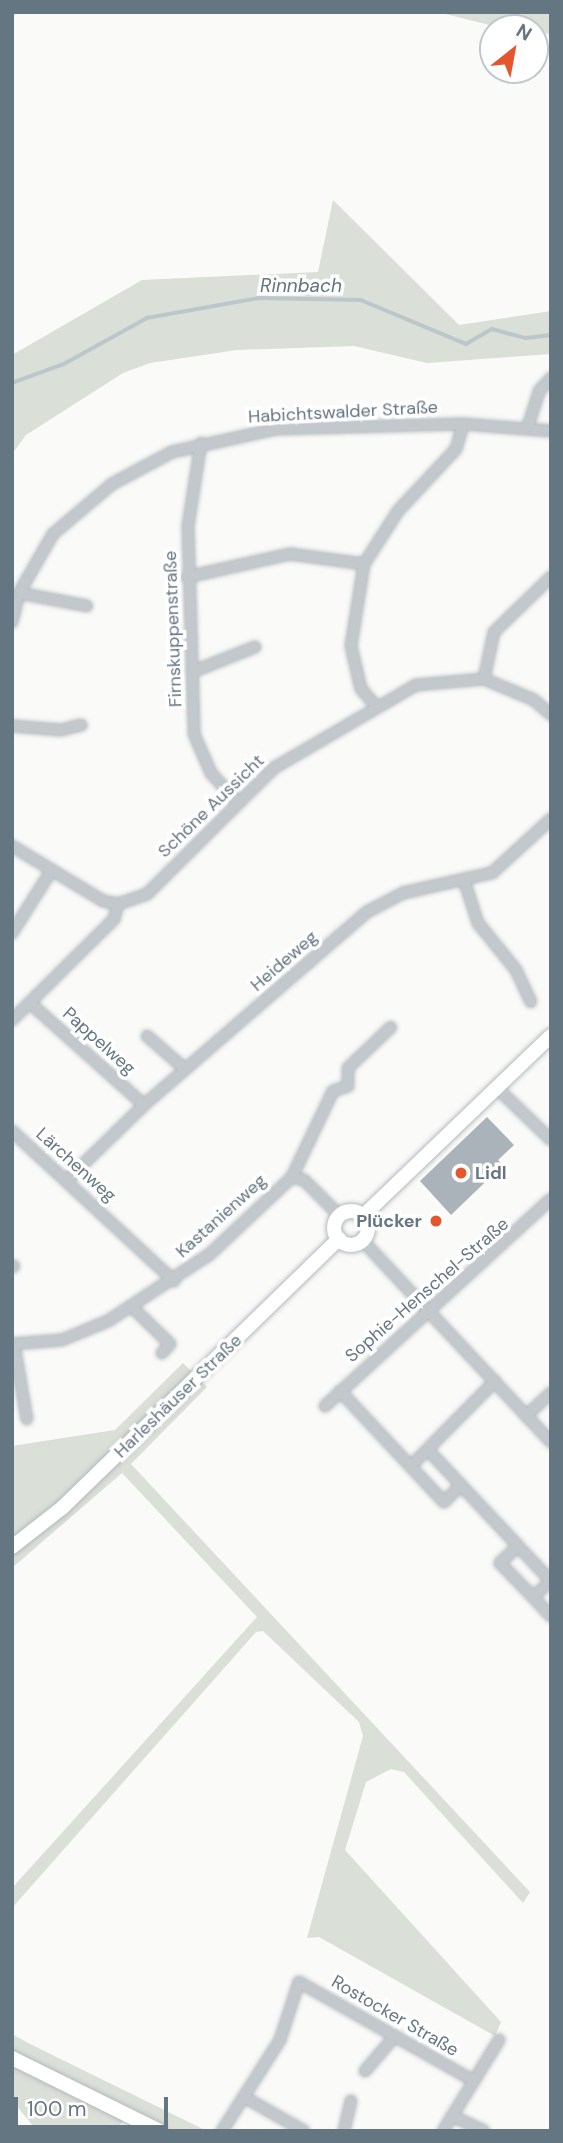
<!DOCTYPE html>
<meta charset="utf-8">
<style>
body{margin:0}
#map{position:relative;width:563px;height:2143px;overflow:hidden;background:#fafaf8;font-family:"DM Sans",sans-serif}
div>[style]{position:absolute}
[style*='--x']{left:calc(var(--x)*1px);top:calc(var(--y)*1px);width:calc(var(--w)*1px);rotate:calc(var(--a)*1deg)}
.green>*{inset:0;background:#dadfd7}
.stream>*{height:3.5px;margin:-1.75px;padding:0 1.75px;transform-origin:1.75px;border-radius:1.75px;background:#bbc7cb}
.building>*{inset:0;background:#aab3b9}
.roads{filter:drop-shadow(0 0 2px #b3babf) drop-shadow(0 0 2px #b3babf)}
.street>*{height:10px;margin:-5px;padding:0 5px;transform-origin:5px;border-radius:5px;background:#c3c8cc}
.secondary>*{height:14px;margin:-7px;padding:0 7px;transform-origin:7px;border-radius:7px;background:#fff}
.secondary>.ring{margin:-7px;padding:0;box-sizing:content-box;background:none;border:14px solid #fff;border-radius:50%}
.dots>*{width:19px;height:19px;translate:-50% -50%;box-sizing:border-box;border:4px solid #fff;border-radius:50%}
span{translate:-50% -50%;white-space:nowrap;text-align:center;line-height:1.15;-webkit-text-stroke:7px #fff;paint-order:stroke}
.street-label{font-size:18px;color:#657683}
.poi-label{font-size:18px;color:#657683;font-weight:700}
.left{translate:0 -50%;text-align:left}
.right{translate:-100% -50%;text-align:right}
.water-label{font-size:19px;color:#60757c;font-style:italic}
.frame{position:absolute;inset:0;border:14px solid #657683;pointer-events:none}
.north{position:absolute;left:479px;top:14px;width:70px;height:70px;box-sizing:border-box;background:#fff;border:2px solid #c1c8cd;border-radius:50%;rotate:31deg;font-size:19px;font-weight:700;line-height:28px;text-align:center;color:#657683}
.north::after{content:'';display:block;margin:auto;width:24px;height:32px;background:#e4572e;clip-path:polygon(50% 0,100% 100%,50% 72%,0 100%)}
.scale{position:absolute;left:14px;top:2097px;width:154px;height:32px;box-sizing:border-box;border:4px solid #657683;border-top:0;padding-left:9px;font-size:21px;line-height:24px;white-space:nowrap;color:#657683;-webkit-text-stroke:5px #fff;paint-order:stroke}
</style>
<div id="map">
<div class="green">
<div style="clip-path:polygon(437px 12px,551px 12px,551px 34px,502px 28px)"></div>
<div style="clip-path:polygon(333px 200px,459px 325px,551px 311px,551px 354px,427px 363px,354px 346px,237px 350px,150px 363px,123px 373px,26px 435px,12px 454px,12px 355px,142px 280px,318px 272px)"></div>
<div style="clip-path:polygon(183px 1363px,207px 1387px,131px 1464px,530px 1892px,523px 1903px,404px 1772px,391px 1769px,366px 1782px,345px 1850px,501px 2022px,495px 2036px,319px 1937px,307px 1938px,363px 1736px,359px 1722px,263px 1631px,256px 1632px,12px 1908px,12px 1888px,257px 1617px,122px 1473px,12px 1568px,12px 1446px,115px 1430px)"></div>
<div style="clip-path:polygon(12px 2034px,30px 2044px,207px 2131px,172px 2131px,132px 2111px,115px 2131px,37px 2131px,12px 2100px)"></div>
</div>
<div class="stream">
<div style="--x:12;--y:383;--w:55;--a:-20.1"></div>
<div style="--x:64;--y:364;--w:95;--a:-29"></div>
<div style="--x:147;--y:318;--w:114;--a:-10.1"></div>
<div style="--x:259;--y:298;--w:102;--a:1.1"></div>
<div style="--x:361;--y:300;--w:114;--a:22.7"></div>
<div style="--x:466;--y:344;--w:30;--a:-30"></div>
<div style="--x:492;--y:329;--w:35;--a:15"></div>
<div style="--x:526;--y:338;--w:25;--a:-7"></div>
</div>
<div class="building">
<div style="clip-path:polygon(487px 1117px,514px 1145px,498px 1160px,503px 1165px,451px 1215px,420px 1181px)"></div>
</div>
<div class="roads">
<div class="street">
<div style="--x:527;--y:429;--w:40;--a:-72"></div>
<div style="--x:539;--y:391;--w:18;--a:-47"></div>
<div style="--x:201;--y:443;--w:84;--a:98.9"></div>
<div style="--x:188;--y:526;--w:208;--a:88.3"></div>
<div style="--x:194;--y:734;--w:43;--a:66.4"></div>
<div style="--x:211;--y:773;--w:38;--a:48"></div>
<div style="--x:187;--y:577;--w:106;--a:-12.6"></div>
<div style="--x:290;--y:554;--w:75;--a:7.7"></div>
<div style="--x:19;--y:593;--w:69;--a:10.8"></div>
<div style="--x:12;--y:622;--w:30;--a:-76"></div>
<div style="--x:19;--y:593;--w:68;--a:-60"></div>
<div style="--x:53;--y:534;--w:77;--a:-40.3"></div>
<div style="--x:112;--y:484;--w:68;--a:-28.1"></div>
<div style="--x:172;--y:452;--w:107;--a:-12.5"></div>
<div style="--x:276;--y:429;--w:187;--a:-1.5"></div>
<div style="--x:463;--y:424;--w:88;--a:4.5"></div>
<div style="--x:192;--y:672;--w:68;--a:-21.6"></div>
<div style="--x:484;--y:679;--w:48;--a:-78"></div>
<div style="--x:494;--y:632;--w:79;--a:-44"></div>
<div style="--x:375;--y:705;--w:21;--a:-131"></div>
<div style="--x:361;--y:689;--w:44;--a:-103.1"></div>
<div style="--x:351;--y:646;--w:83;--a:-81"></div>
<div style="--x:364;--y:564;--w:63;--a:-57.3"></div>
<div style="--x:398;--y:511;--w:85;--a:-46.9"></div>
<div style="--x:456;--y:449;--w:26;--a:-74"></div>
<div style="--x:12;--y:726;--w:49;--a:4.7"></div>
<div style="--x:61;--y:730;--w:21;--a:-14"></div>
<div style="--x:12;--y:846;--w:106;--a:31.1"></div>
<div style="--x:103;--y:901;--w:15;--a:11"></div>
<div style="--x:118;--y:904;--w:31;--a:-19"></div>
<div style="--x:147;--y:894;--w:179;--a:-44.8"></div>
<div style="--x:274;--y:768;--w:164;--a:-30.3"></div>
<div style="--x:416;--y:685;--w:68;--a:-5"></div>
<div style="--x:484;--y:679;--w:54;--a:22.8"></div>
<div style="--x:534;--y:700;--w:23;--a:41"></div>
<div style="--x:465;--y:883;--w:42;--a:72"></div>
<div style="--x:478;--y:923;--w:60;--a:51"></div>
<div style="--x:516;--y:970;--w:35;--a:65"></div>
<div style="--x:12;--y:933;--w:73;--a:-57.8"></div>
<div style="--x:30;--y:1003;--w:153;--a:41.8"></div>
<div style="--x:12;--y:1020;--w:144;--a:-44.7"></div>
<div style="--x:114;--y:919;--w:16;--a:-75"></div>
<div style="--x:147;--y:1036;--w:50;--a:41"></div>
<div style="--x:496;--y:1087;--w:76;--a:43.9"></div>
<div style="--x:12;--y:1131;--w:221;--a:42.8"></div>
<div style="--x:292;--y:1177;--w:95;--a:-64.5"></div>
<div style="--x:333;--y:1091;--w:16;--a:-18"></div>
<div style="--x:348;--y:1086;--w:18;--a:-90"></div>
<div style="--x:348;--y:1068;--w:59;--a:-43.6"></div>
<div style="--x:67;--y:1180;--w:107;--a:-44.2"></div>
<div style="--x:144;--y:1105;--w:295;--a:-40.9"></div>
<div style="--x:367;--y:912;--w:41;--a:-27.8"></div>
<div style="--x:403;--y:893;--w:91;--a:-12.7"></div>
<div style="--x:492;--y:873;--w:80;--a:-42.5"></div>
<div style="--x:362;--y:1240;--w:277;--a:46.9"></div>
<div style="--x:12;--y:1267;--w:2;--a:-27"></div>
<div style="--x:132;--y:1307;--w:53;--a:44.2"></div>
<div style="--x:170;--y:1344;--w:12;--a:132"></div>
<div style="--x:12;--y:1344;--w:50;--a:-4.6"></div>
<div style="--x:62;--y:1340;--w:50;--a:-22.4"></div>
<div style="--x:108;--y:1321;--w:122;--a:-33.3"></div>
<div style="--x:210;--y:1254;--w:112;--a:-43.2"></div>
<div style="--x:292;--y:1177;--w:12;--a:14"></div>
<div style="--x:304;--y:1180;--w:49;--a:45"></div>
<div style="--x:14;--y:1344;--w:76;--a:80.2"></div>
<div style="--x:340;--y:1391;--w:152;--a:46.9"></div>
<div style="--x:444;--y:1502;--w:23;--a:-45"></div>
<div style="--x:325;--y:1406;--w:306;--a:-42.5"></div>
<div style="--x:526;--y:1416;--w:34;--a:-43"></div>
<div style="--x:428;--y:1450;--w:132;--a:46.8"></div>
<div style="--x:518;--y:1546;--w:25;--a:137"></div>
<div style="--x:500;--y:1563;--w:47;--a:45.9"></div>
<div style="--x:533;--y:1597;--w:24;--a:-42"></div>
<div style="--x:551;--y:1581;--w:48;--a:-133.3"></div>
<div style="--x:412;--y:1465;--w:118;--a:-45.3"></div>
<div style="--x:533;--y:1597;--w:26;--a:47"></div>
<div style="--x:365;--y:2071;--w:46;--a:-49.4"></div>
<div style="--x:244;--y:2097;--w:69;--a:29.5"></div>
<div style="--x:452;--y:2116;--w:35;--a:25"></div>
<div style="--x:222;--y:2131;--w:108;--a:-57.5"></div>
<div style="--x:280;--y:2040;--w:61;--a:-71.9"></div>
<div style="--x:299;--y:1982;--w:201;--a:29.5"></div>
<div style="--x:344;--y:2131;--w:31;--a:-77"></div>
<div style="--x:443;--y:2131;--w:107;--a:-58.4"></div>
</div>
<div class="secondary">
<div class="ring" style="left:334px;top:1211px;width:20px;height:20px"></div>
<div style="--x:363;--y:1216;--w:260;--a:-43.8"></div>
<div style="--x:12;--y:1547;--w:65;--a:-38.1"></div>
<div style="--x:63;--y:1507;--w:385;--a:-44.2"></div>
<div style="--x:12;--y:2058;--w:165;--a:26.3"></div>
</div>
</div>
<div class="dots">
<div style="left:461px;top:1173px;background:#e4572e"></div>
<div style="left:436px;top:1221px;background:#e4572e"></div>
</div>
<div class="street-label">
<span style="left:343px;top:412px;rotate:-3deg">Habichtswalder Straße</span>
<span style="left:173px;top:629px;rotate:-92deg">Firnskuppenstraße</span>
<span style="left:211px;top:806px;rotate:-44deg">Schöne Aussicht</span>
<span style="left:284px;top:961px;rotate:-41deg">Heideweg</span>
<span style="left:99px;top:1041px;rotate:42deg">Pappelweg</span>
<span style="left:76px;top:1165px;rotate:42deg">Lärchenweg</span>
<span style="left:221px;top:1216px;rotate:-42deg">Kastanienweg</span>
<span style="left:427px;top:1290px;rotate:-41deg">Sophie-Henschel-Straße</span>
<span style="left:178px;top:1396px;rotate:-44deg">Harleshäuser Straße</span>
<span style="left:395px;top:2016px;rotate:30deg">Rostocker Straße</span>
</div>
<div class="poi-label">
<span class="left" style="left:475px;top:1173px">Lidl</span>
<span class="right" style="left:422px;top:1221px">Plücker</span>
</div>
<div class="water-label">
<span style="left:301px;top:286px">Rinnbach</span>
</div>
<div class="frame"></div>
<div class="north">N</div>
<div class="scale">100 m</div>
</div>
